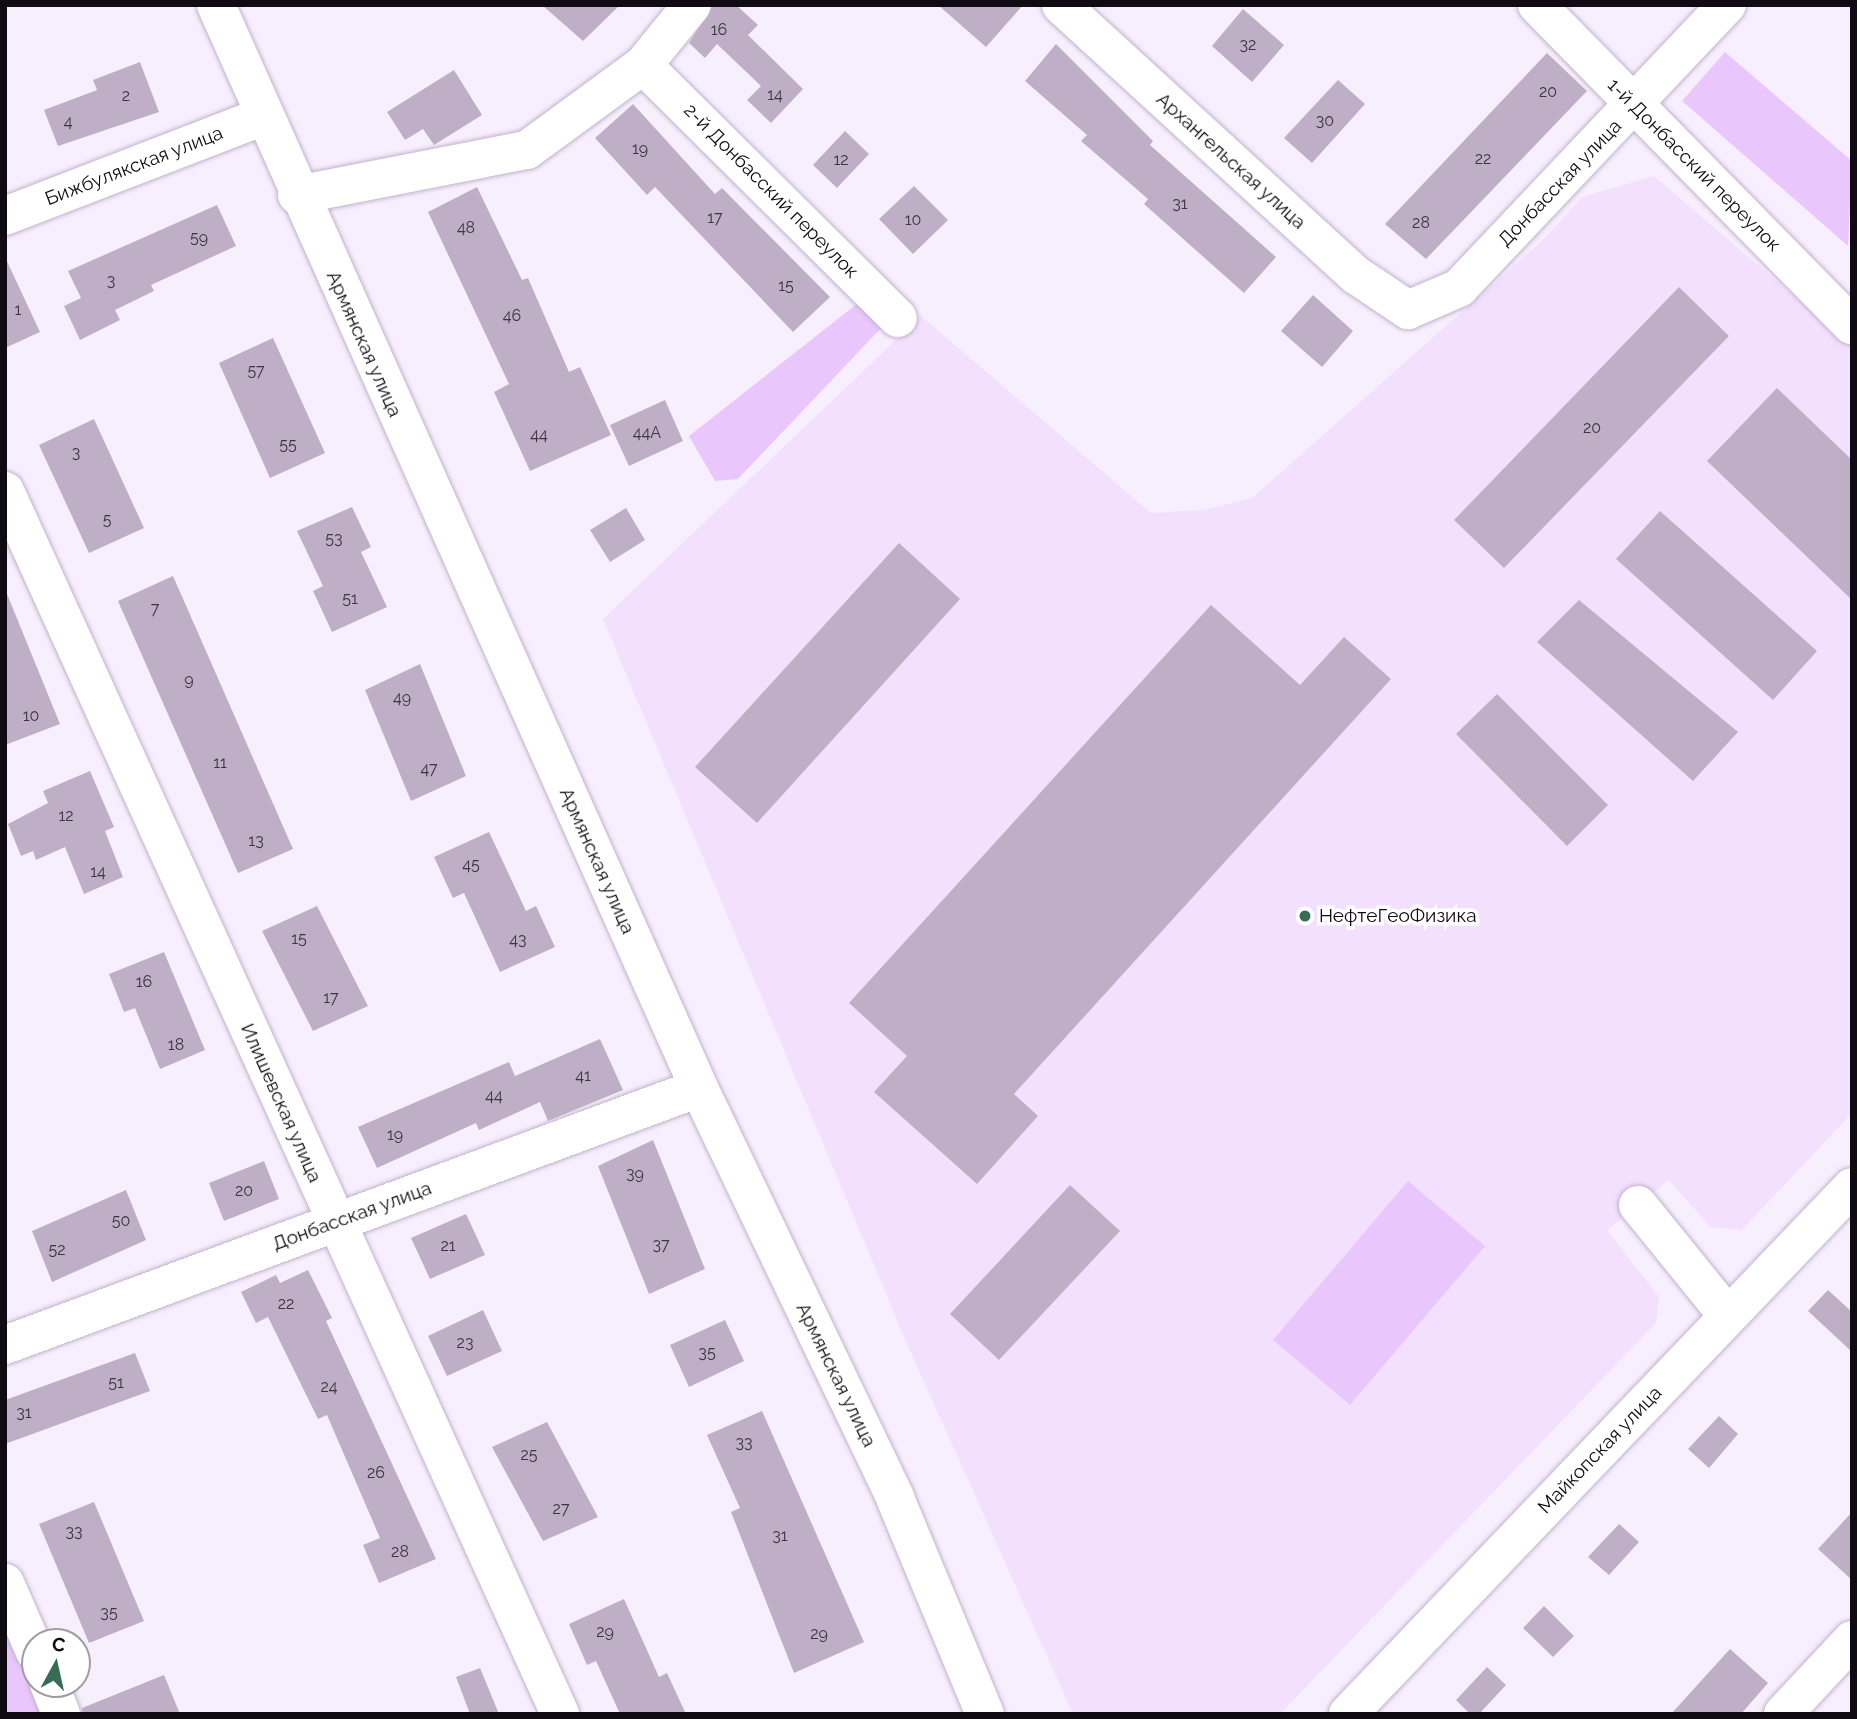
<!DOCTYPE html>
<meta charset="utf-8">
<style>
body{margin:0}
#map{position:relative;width:1857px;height:1719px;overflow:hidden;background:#f8effe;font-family:Raleway,sans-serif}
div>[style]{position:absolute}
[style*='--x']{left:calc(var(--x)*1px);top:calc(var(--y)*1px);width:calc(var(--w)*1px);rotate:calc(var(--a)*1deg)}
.built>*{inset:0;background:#f3e0fe}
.green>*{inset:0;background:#e9c7fc}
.building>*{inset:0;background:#beafc6}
.roads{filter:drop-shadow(0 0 2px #c2b3cb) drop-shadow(0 0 2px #c2b3cb)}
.minor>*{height:38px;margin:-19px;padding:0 19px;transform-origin:19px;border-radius:19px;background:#fff}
.dots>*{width:19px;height:19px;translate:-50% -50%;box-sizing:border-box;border:4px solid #fff;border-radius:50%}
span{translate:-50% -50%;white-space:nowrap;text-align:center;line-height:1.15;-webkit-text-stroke:7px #fff;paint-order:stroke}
.number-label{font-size:16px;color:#3c3440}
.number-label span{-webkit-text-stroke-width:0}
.street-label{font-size:19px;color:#100b13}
.poi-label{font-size:19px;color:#100b13}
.left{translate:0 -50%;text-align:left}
.frame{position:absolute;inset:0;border:7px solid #100b13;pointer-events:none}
.north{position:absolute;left:21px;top:1628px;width:70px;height:70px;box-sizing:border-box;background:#fff;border:2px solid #9f9da1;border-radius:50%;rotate:8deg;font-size:19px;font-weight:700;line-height:28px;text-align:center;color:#100b13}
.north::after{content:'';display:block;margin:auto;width:24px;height:32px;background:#366d55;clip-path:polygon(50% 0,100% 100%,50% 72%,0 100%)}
</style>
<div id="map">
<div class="built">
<div style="clip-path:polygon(1654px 176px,1852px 346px,1852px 1113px,1742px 1230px,1710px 1227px,1669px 1180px,1607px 1230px,1659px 1297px,1656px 1323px,1280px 1714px,1073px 1714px,908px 1346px,603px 619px,921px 316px,1151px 513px,1204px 510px,1252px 498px,1544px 239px,1582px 197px)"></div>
</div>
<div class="green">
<div style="clip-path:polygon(1725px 52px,1852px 161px,1848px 246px,1682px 101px)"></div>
<div style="clip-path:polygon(858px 303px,883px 326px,738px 479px,715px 481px,689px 436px)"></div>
<div style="clip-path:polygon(1408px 1181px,1485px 1246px,1350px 1405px,1273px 1340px)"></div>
<div style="clip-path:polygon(5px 1625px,43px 1714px,5px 1714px)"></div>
</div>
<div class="building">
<div style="clip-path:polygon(542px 5px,620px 5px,583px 41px)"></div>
<div style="clip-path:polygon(713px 5px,736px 5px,758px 25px,748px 35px,803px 89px,771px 123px,747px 100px,761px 86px,717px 44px,705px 58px,689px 43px)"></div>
<div style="clip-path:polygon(938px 5px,1023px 5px,986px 47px)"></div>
<div style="clip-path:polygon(1243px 9px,1284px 45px,1252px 82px,1212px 46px)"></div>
<div style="clip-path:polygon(1056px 44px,1153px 141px,1150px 145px,1276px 257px,1244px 293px,1144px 204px,1148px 199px,1081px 141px,1087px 135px,1025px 81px)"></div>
<div style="clip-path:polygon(1547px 53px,1587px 91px,1426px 259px,1385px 224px)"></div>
<div style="clip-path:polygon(140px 62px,159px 112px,58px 146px,44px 110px,97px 90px,93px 80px)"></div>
<div style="clip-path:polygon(454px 70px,482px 115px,434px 145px,423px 129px,405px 140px,387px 112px)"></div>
<div style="clip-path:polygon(1338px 80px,1365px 104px,1312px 163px,1284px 138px)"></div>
<div style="clip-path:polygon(633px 104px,715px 194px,722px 188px,830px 297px,793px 332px,655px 187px,647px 195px,595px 138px)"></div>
<div style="clip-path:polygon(845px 131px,869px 154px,837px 188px,813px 165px)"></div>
<div style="clip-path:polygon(914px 186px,948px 220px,913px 254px,879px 219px)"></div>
<div style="clip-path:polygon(477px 187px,522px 280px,528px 278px,569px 372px,580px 367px,611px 435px,530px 471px,494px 392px,509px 384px,428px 212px)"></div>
<div style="clip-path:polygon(217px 205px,236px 246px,151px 285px,154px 291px,115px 310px,120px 320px,80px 340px,64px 306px,81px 298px,68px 271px)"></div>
<div style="clip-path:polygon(5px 257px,40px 332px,5px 348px)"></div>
<div style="clip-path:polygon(1679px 287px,1729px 336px,1504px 568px,1454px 520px)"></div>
<div style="clip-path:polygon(1313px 295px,1353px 331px,1322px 367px,1281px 331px)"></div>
<div style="clip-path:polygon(273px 338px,325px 453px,270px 478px,219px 363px)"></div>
<div style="clip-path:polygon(1777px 388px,1852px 460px,1852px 600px,1707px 461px)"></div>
<div style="clip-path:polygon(665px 400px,683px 441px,629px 466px,610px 425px)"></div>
<div style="clip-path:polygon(94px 419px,144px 528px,89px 553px,39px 445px)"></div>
<div style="clip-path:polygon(352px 507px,371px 547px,361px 552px,387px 607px,332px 632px,313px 591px,323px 586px,297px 531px)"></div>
<div style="clip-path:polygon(626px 508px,645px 540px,610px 562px,590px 530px)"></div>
<div style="clip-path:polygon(1660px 511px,1817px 651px,1773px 700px,1616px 559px)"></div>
<div style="clip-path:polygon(899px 543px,960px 599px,757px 823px,695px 767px)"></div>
<div style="clip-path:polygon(173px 576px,293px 849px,238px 873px,118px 601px)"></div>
<div style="clip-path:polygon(5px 589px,60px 724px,5px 745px)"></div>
<div style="clip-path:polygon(1579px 600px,1738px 732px,1693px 781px,1537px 642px)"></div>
<div style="clip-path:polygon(1211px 605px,1300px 685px,1344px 637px,1391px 679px,1014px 1094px,1038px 1116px,977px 1184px,874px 1092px,907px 1056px,849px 1003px)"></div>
<div style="clip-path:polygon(420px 664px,466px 776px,411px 801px,365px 690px)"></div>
<div style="clip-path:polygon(1497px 694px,1608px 805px,1567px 846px,1456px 734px)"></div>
<div style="clip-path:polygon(90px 771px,114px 827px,105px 831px,123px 877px,84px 894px,65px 847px,36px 860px,33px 851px,21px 856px,8px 824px,48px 803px,43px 791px)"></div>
<div style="clip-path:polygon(489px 832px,526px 911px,536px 906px,555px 947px,500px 972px,464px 893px,453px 898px,434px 857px)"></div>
<div style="clip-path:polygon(317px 906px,368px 1006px,313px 1031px,262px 931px)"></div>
<div style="clip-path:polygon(164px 952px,205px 1050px,160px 1069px,135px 1008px,124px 1012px,109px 974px)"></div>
<div style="clip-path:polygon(600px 1039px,623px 1090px,548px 1121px,540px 1102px,479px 1130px,476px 1123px,377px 1168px,358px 1127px,509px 1062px,515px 1076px)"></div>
<div style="clip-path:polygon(653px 1140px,705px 1269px,649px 1294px,598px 1166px)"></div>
<div style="clip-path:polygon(264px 1161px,279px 1199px,224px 1221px,209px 1183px)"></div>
<div style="clip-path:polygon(1070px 1185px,1120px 1231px,999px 1360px,950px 1314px)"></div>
<div style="clip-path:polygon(126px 1190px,146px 1240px,52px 1282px,32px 1231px)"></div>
<div style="clip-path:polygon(466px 1214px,485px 1255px,430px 1279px,411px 1238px)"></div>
<div style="clip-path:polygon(308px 1270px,332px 1318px,326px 1321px,436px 1559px,379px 1583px,363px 1545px,380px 1538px,327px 1415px,318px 1419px,268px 1317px,256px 1323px,241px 1292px,276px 1275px,280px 1283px)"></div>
<div style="clip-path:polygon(1828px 1290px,1852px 1312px,1852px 1352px,1808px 1311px)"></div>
<div style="clip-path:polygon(483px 1310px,502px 1351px,447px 1376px,428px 1336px)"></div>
<div style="clip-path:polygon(725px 1320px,744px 1361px,689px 1387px,670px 1345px)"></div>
<div style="clip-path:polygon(135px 1353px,150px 1391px,5px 1444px,5px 1400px)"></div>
<div style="clip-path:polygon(762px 1411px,864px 1642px,794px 1673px,731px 1512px,740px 1508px,707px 1435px)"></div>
<div style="clip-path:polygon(1719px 1416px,1738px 1434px,1709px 1468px,1688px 1449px)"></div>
<div style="clip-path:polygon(547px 1422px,598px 1517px,543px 1541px,492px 1447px)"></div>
<div style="clip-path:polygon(94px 1502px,144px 1621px,89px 1643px,39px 1524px)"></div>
<div style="clip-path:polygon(1852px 1512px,1852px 1580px,1818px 1549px)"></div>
<div style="clip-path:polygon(1619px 1524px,1639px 1542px,1609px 1575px,1588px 1557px)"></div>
<div style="clip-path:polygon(624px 1599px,659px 1677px,667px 1673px,686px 1714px,620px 1714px,596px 1661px,587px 1665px,569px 1624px)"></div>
<div style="clip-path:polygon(1544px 1606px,1574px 1636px,1553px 1657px,1523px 1628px)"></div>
<div style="clip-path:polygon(1730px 1649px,1768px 1683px,1741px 1714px,1671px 1714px)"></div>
<div style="clip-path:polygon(1487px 1667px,1506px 1685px,1479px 1714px,1470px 1714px,1456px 1700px)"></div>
<div style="clip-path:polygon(480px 1668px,499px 1714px,470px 1714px,456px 1677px)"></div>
<div style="clip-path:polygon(164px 1675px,180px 1714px,82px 1714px,82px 1708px)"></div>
</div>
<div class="roads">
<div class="minor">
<div style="--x:216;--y:5;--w:1186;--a:65.96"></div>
<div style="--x:699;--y:1088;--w:454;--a:64.4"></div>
<div style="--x:895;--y:1498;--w:234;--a:67.4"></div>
<div style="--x:1061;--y:5;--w:400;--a:42.5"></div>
<div style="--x:1356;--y:275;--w:63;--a:33.9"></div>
<div style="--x:1408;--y:310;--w:56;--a:-23.3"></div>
<div style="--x:1459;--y:288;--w:390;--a:-46.6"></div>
<div style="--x:1537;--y:5;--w:449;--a:45.5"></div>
<div style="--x:643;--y:65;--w:77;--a:-50.8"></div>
<div style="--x:297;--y:195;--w:234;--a:-11.1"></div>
<div style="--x:527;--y:150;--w:144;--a:-36.2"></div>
<div style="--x:643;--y:65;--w:359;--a:44.8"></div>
<div style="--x:5;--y:216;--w:278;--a:-21.1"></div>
<div style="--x:5;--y:491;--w:1343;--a:65.59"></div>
<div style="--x:1638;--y:1205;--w:143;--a:51"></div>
<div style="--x:5;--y:1345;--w:740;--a:-20.32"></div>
<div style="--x:5;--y:1583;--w:75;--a:66.5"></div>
<div style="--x:49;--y:1684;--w:32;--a:68"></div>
<div style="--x:1348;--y:1714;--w:729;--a:-46.28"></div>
<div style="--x:1783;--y:1714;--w:101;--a:-47"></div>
</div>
</div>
<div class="dots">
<div style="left:1305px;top:916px;background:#366d55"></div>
</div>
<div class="number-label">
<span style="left:719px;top:30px">16</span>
<span style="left:1248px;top:45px">32</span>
<span style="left:1548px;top:92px">20</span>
<span style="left:775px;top:95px">14</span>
<span style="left:126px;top:96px">2</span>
<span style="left:1325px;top:121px">30</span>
<span style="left:68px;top:122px">4</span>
<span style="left:640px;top:149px">19</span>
<span style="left:1483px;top:159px">22</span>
<span style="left:841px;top:160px">12</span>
<span style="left:1180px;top:204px">31</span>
<span style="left:715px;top:218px">17</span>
<span style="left:913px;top:220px">10</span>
<span style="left:1421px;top:223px">28</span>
<span style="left:466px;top:228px">48</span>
<span style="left:199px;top:238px">59</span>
<span style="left:111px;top:281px">3</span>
<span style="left:786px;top:286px">15</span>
<span style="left:18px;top:310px">1</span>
<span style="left:512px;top:316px">46</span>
<span style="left:256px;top:371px">57</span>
<span style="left:1592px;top:428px">20</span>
<span style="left:647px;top:433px">44А</span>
<span style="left:539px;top:435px">44</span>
<span style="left:288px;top:445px">55</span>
<span style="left:76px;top:453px">3</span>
<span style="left:107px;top:520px">5</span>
<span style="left:334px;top:539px">53</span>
<span style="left:350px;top:599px">51</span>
<span style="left:155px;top:609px">7</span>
<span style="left:189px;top:680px">9</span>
<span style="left:402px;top:698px">49</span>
<span style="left:31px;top:716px">10</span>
<span style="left:220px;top:763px">11</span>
<span style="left:429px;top:769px">47</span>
<span style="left:66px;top:816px">12</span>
<span style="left:256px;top:841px">13</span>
<span style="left:471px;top:865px">45</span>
<span style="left:98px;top:872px">14</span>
<span style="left:299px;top:939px">15</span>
<span style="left:518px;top:940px">43</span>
<span style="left:144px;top:982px">16</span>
<span style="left:331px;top:998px">17</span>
<span style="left:176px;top:1045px">18</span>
<span style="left:583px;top:1076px">41</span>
<span style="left:494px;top:1096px">44</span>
<span style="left:395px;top:1135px">19</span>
<span style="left:635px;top:1174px">39</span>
<span style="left:244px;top:1191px">20</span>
<span style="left:121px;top:1221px">50</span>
<span style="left:661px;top:1245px">37</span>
<span style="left:448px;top:1246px">21</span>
<span style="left:57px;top:1250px">52</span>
<span style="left:286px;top:1304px">22</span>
<span style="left:465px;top:1343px">23</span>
<span style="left:707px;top:1353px">35</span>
<span style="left:116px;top:1383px">51</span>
<span style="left:329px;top:1387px">24</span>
<span style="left:24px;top:1413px">31</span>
<span style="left:744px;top:1443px">33</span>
<span style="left:529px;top:1455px">25</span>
<span style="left:376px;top:1473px">26</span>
<span style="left:561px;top:1509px">27</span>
<span style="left:74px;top:1532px">33</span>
<span style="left:780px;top:1536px">31</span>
<span style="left:400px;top:1552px">28</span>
<span style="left:109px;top:1613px">35</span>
<span style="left:605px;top:1632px">29</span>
<span style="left:819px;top:1634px">29</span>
</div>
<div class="street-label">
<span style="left:1231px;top:161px;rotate:42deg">Архангельская улица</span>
<span style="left:1694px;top:165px;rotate:45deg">1-й Донбасский переулок</span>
<span style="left:134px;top:166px;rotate:-21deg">Бижбулякская улица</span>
<span style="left:1560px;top:183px;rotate:-46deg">Донбасская улица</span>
<span style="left:771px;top:191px;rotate:45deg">2-й Донбасский переулок</span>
<span style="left:364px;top:344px;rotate:66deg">Армянская улица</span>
<span style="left:597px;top:861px;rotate:66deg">Армянская улица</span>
<span style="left:281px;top:1103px;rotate:66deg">Илишевская улица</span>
<span style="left:352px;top:1216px;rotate:-20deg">Донбасская улица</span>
<span style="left:836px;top:1375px;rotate:64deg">Армянская улица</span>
<span style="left:1600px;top:1450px;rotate:-46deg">Майкопская улица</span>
</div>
<div class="poi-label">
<span class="left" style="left:1319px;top:916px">НефтеГеоФизика</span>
</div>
<div class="frame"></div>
<div class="north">С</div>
</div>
